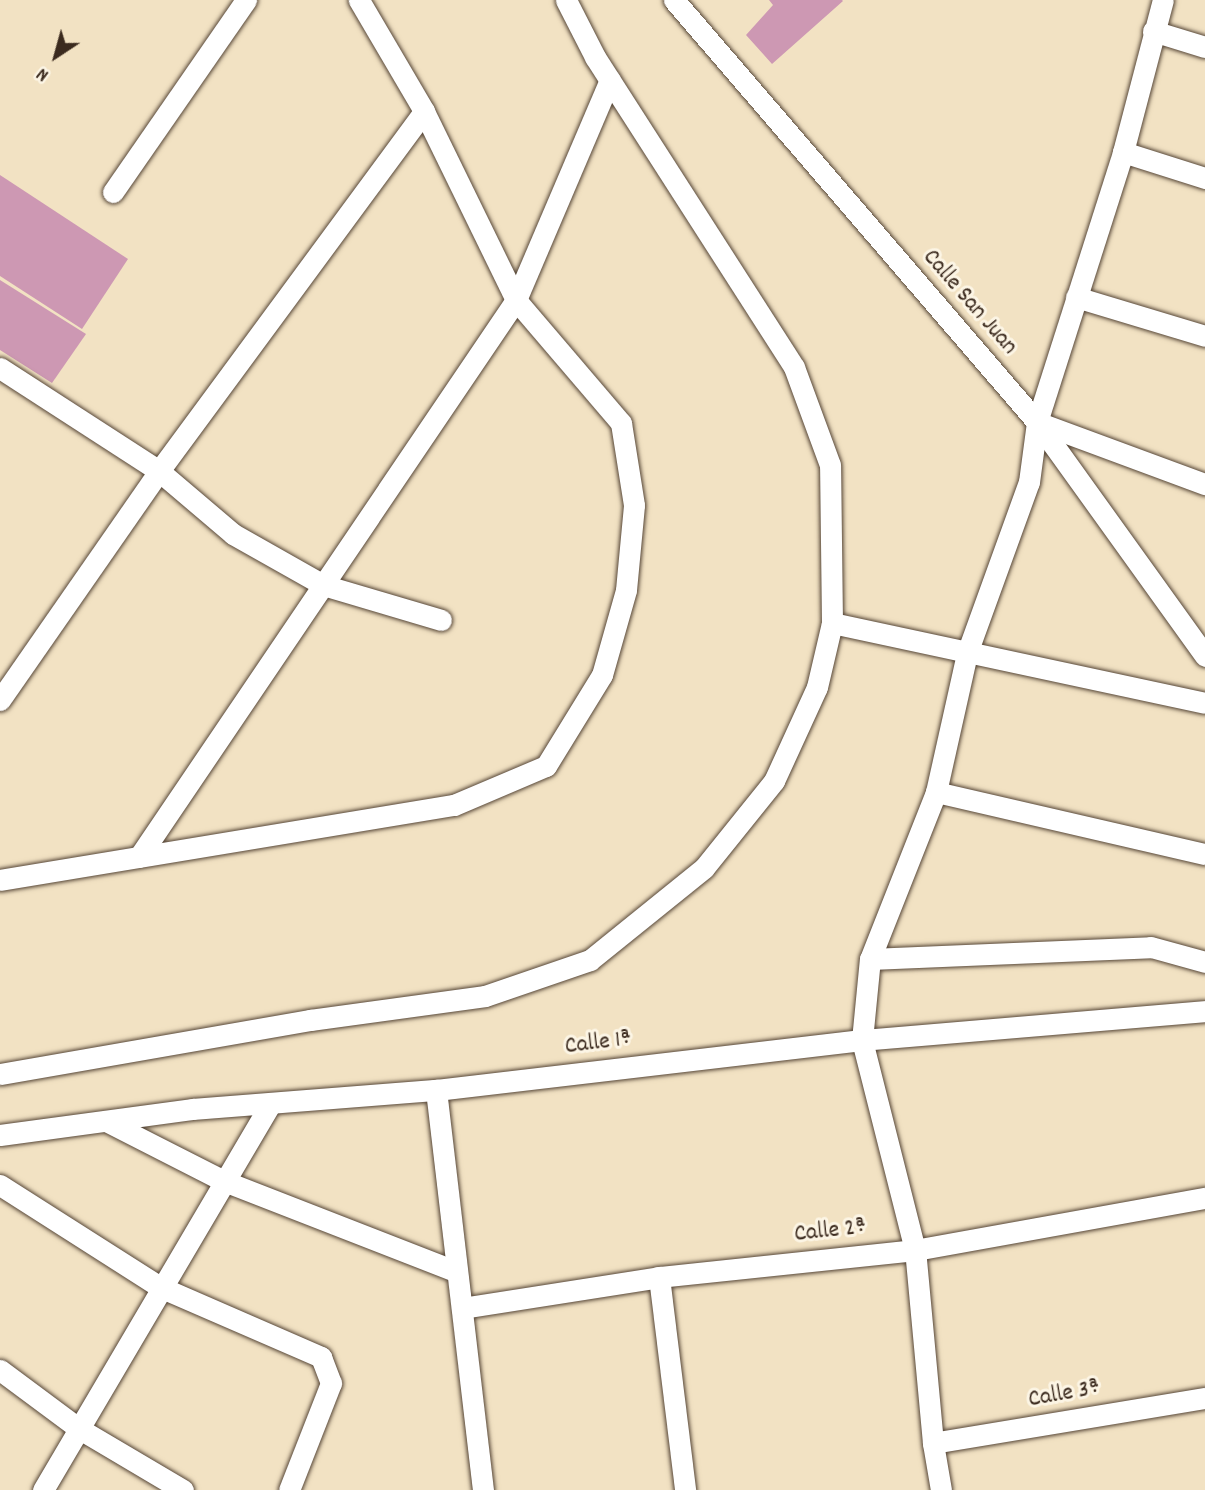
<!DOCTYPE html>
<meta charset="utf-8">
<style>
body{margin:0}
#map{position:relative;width:1205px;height:1490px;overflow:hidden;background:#f2e2c3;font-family:Dekko,sans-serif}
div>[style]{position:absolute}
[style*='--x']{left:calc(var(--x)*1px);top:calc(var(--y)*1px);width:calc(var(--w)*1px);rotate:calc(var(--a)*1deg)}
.building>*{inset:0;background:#cd98b3}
.roads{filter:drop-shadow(0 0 2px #564637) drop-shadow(0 0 2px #564637)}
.minor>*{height:21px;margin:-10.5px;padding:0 10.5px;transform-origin:10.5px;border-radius:10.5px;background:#fff}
span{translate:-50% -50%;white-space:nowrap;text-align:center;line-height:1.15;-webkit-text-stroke:6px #fcf5e5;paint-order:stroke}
.street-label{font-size:24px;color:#3b2a1e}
.north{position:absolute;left:21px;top:21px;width:70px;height:70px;-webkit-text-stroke:5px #fcf5e5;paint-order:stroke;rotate:216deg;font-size:19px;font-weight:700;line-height:28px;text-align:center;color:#3b2a1e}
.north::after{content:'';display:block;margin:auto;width:24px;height:32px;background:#3b2a1e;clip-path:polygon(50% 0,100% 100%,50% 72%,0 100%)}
</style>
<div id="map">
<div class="building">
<div style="clip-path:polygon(769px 0,842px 0,843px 1px,772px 64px,746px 35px,773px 5px)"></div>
<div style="clip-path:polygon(0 175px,128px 259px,82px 329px,0 276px)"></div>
<div style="clip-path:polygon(0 280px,86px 334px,52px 383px,0 350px)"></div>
</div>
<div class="roads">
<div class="minor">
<div style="--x:674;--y:0;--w:557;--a:49.3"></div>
<div style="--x:1037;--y:422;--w:288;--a:54.3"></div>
<div style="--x:1153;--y:31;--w:54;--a:17.1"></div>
<div style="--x:1123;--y:152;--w:86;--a:17.6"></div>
<div style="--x:113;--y:192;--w:234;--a:-55.3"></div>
<div style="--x:1076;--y:297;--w:135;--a:16.8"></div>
<div style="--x:0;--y:368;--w:189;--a:32.9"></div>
<div style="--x:159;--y:471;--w:97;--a:40.4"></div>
<div style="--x:233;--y:534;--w:103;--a:29.5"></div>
<div style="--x:323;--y:585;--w:123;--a:16.5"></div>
<div style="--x:1037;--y:422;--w:179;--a:20.3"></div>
<div style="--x:832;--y:623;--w:381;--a:12.1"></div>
<div style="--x:0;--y:700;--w:279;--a:-55.2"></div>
<div style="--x:159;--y:471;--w:447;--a:-53.6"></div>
<div style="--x:936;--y:792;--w:276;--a:13"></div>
<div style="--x:139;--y:857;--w:673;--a:-55.91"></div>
<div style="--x:516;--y:300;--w:239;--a:-66.9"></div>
<div style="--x:0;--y:880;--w:460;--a:-9.4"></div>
<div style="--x:454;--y:805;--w:100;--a:-23"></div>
<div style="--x:546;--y:766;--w:107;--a:-58.4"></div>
<div style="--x:602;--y:675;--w:88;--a:-74.2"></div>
<div style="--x:626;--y:590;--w:85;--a:-84.6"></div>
<div style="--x:634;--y:505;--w:83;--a:-99"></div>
<div style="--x:621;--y:423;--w:162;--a:-130.5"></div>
<div style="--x:516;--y:300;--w:210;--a:-116"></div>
<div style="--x:424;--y:111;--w:129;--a:-120.4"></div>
<div style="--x:870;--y:959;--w:281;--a:-2.4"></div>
<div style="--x:1151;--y:947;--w:56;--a:15.5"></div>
<div style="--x:0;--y:1074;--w:315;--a:-9.9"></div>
<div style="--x:310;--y:1020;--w:177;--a:-7.8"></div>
<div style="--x:485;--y:996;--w:111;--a:-18.9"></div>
<div style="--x:590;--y:960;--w:146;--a:-38.9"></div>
<div style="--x:704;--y:868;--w:112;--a:-51.2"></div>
<div style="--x:774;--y:781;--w:103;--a:-65.4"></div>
<div style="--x:817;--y:687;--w:66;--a:-76.8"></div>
<div style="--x:832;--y:623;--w:158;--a:-90.7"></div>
<div style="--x:830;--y:465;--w:104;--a:-110.2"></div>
<div style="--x:794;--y:367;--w:368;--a:-122.7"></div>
<div style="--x:595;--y:57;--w:64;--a:-117"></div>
<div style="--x:436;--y:1090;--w:403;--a:83.3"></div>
<div style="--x:106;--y:1121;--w:132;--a:27"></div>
<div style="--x:224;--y:1181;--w:250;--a:21.3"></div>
<div style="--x:0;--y:1135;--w:195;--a:-7.7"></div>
<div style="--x:193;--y:1109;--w:244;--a:-4.5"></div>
<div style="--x:436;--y:1090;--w:429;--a:-6.7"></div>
<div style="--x:862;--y:1040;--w:344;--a:-4.8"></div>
<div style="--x:0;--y:1185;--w:190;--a:32.5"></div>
<div style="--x:160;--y:1287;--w:176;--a:23.5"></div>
<div style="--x:321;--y:1357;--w:28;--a:69"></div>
<div style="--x:331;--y:1383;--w:115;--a:111.4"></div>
<div style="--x:659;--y:1277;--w:215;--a:83"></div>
<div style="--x:462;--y:1308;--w:199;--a:-8.9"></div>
<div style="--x:659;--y:1277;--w:257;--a:-6"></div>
<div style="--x:915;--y:1250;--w:295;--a:-10.2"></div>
<div style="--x:0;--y:1370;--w:97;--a:36.6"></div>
<div style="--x:78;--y:1428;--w:122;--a:30.6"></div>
<div style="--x:933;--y:1443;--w:276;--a:-9.4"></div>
<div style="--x:43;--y:1490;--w:449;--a:-59.5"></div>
<div style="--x:941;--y:1490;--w:48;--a:-99.7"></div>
<div style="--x:933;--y:1443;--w:194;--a:-95.3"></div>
<div style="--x:915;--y:1250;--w:217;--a:-104.2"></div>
<div style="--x:862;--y:1040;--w:81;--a:-84.4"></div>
<div style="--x:870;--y:959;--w:180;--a:-68.4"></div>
<div style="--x:936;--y:792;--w:142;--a:-77.4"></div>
<div style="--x:967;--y:653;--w:182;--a:-70.1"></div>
<div style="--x:1029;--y:482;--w:61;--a:-82.4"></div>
<div style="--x:1037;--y:422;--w:283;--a:-72.3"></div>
<div style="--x:1123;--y:152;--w:157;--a:-75.3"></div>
</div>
</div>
<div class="street-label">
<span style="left:969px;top:303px;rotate:49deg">Calle San Juan</span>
<span style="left:599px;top:1044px;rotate:-7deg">Calle 1ª</span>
<span style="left:831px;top:1232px;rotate:-6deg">Calle 2ª</span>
<span style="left:1065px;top:1395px;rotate:-10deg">Calle 3ª</span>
</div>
<div class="north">N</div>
</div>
